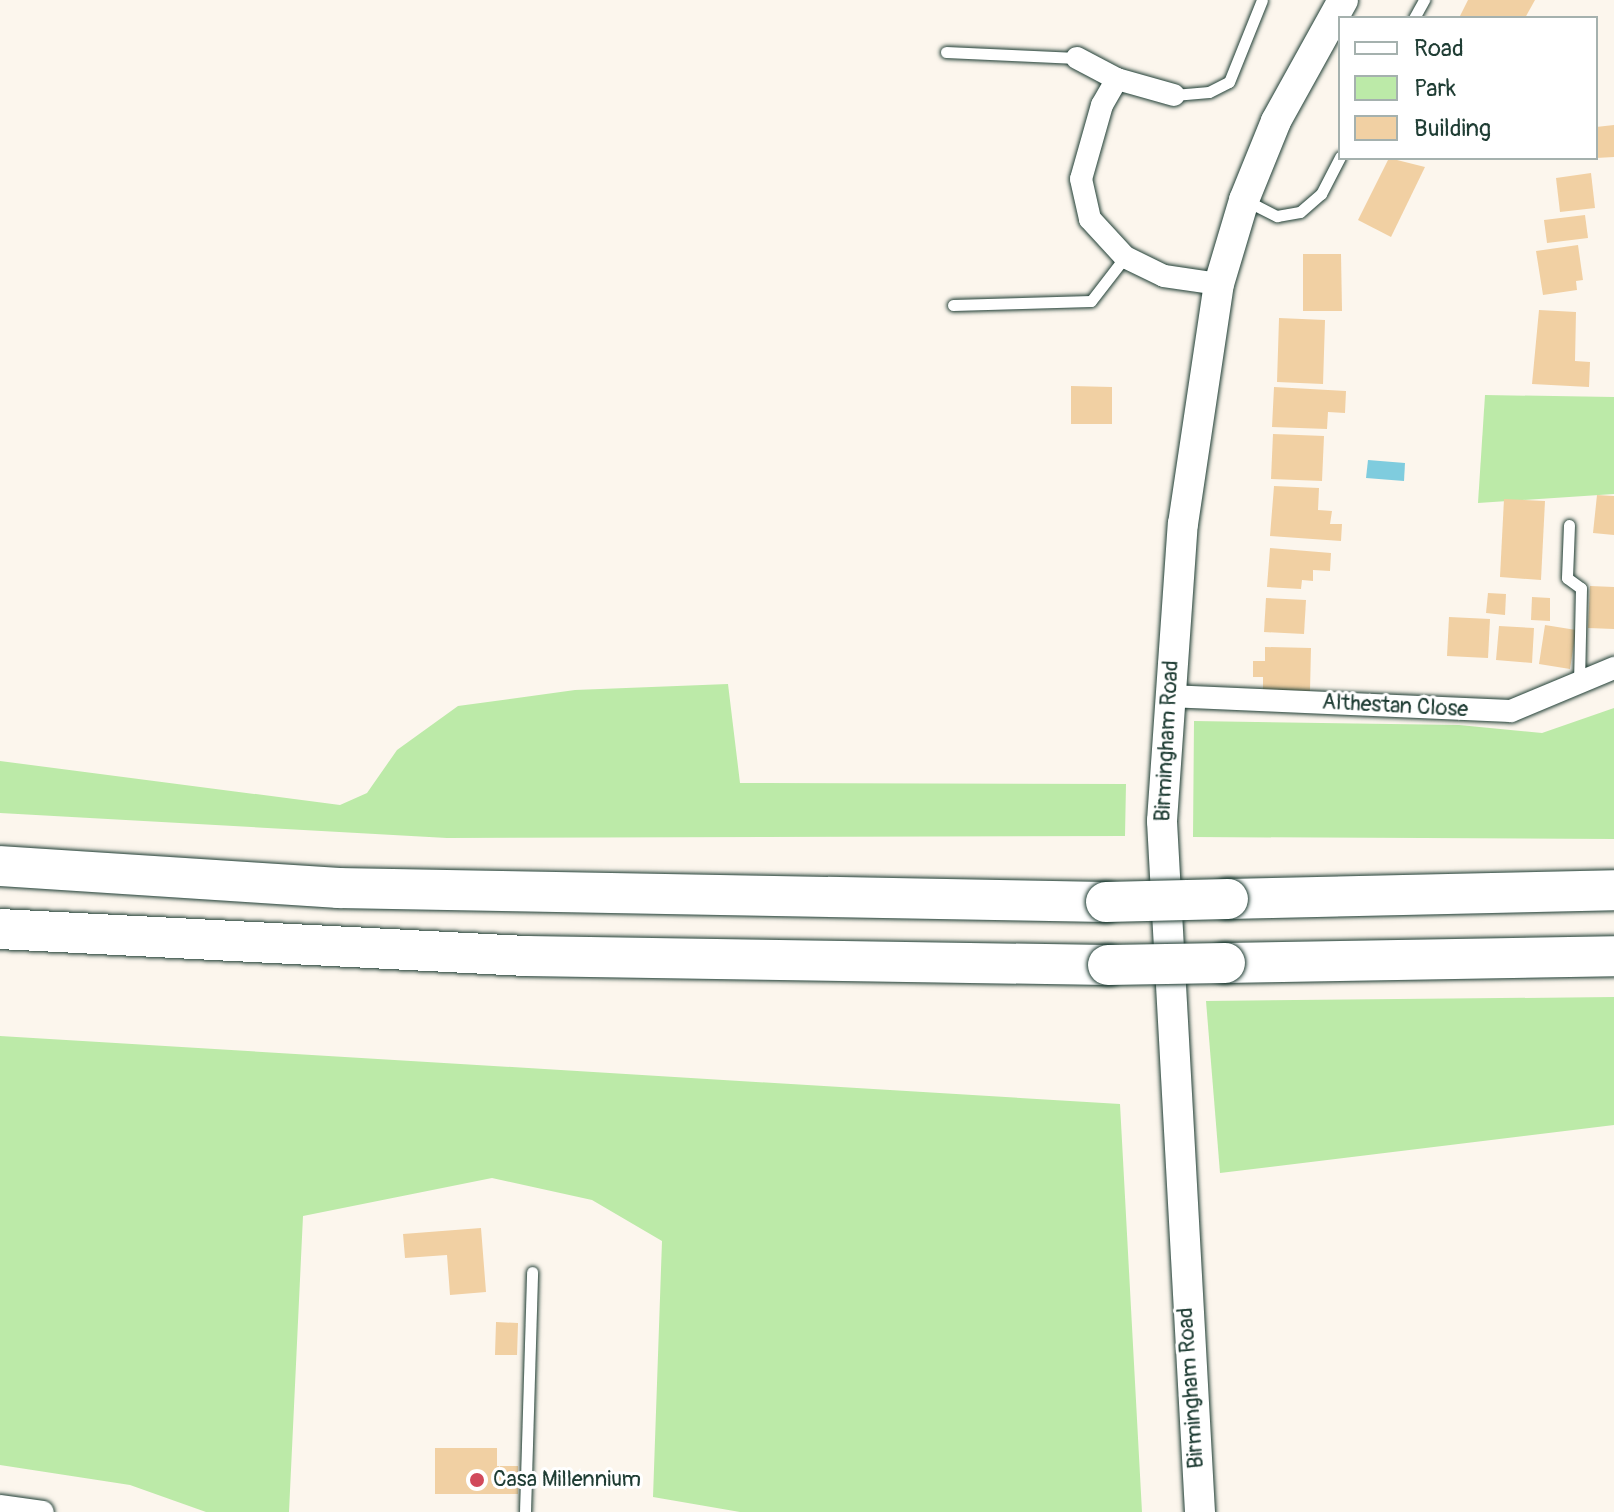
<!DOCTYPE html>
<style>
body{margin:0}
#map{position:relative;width:1614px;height:1512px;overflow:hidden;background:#fcf6ed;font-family:Pangolin,sans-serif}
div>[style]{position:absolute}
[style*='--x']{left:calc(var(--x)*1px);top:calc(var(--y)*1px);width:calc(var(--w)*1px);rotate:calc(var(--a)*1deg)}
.green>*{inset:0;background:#bceaa8}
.water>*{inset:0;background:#7fccde}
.building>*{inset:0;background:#f1d0a3}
.roads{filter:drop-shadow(0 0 2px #1f3d34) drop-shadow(0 0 2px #1f3d34)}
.lane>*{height:11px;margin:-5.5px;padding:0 5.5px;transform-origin:5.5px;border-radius:5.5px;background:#fff}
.street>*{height:22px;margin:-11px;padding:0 11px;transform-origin:11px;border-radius:11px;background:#fff}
.secondary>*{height:30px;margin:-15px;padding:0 15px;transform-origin:15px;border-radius:15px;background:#fff}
.highway>*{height:40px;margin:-20px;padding:0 20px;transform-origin:20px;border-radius:20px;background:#fff}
.bridges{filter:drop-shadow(0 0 2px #1f3d34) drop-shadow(0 0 2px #1f3d34)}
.highway-bridge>*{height:40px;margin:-20px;padding:0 20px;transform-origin:20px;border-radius:20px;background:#fff}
.dots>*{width:22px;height:22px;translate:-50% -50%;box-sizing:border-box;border:4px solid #fff;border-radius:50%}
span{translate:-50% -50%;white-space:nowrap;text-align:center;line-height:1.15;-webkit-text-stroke:6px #fff;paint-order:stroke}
.street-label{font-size:22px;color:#1f3d34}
.poi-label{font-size:22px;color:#1f3d34}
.left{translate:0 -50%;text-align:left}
.legend{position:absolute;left:1338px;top:16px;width:260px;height:144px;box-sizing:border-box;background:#fff;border:2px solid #a5b1ae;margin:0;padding:10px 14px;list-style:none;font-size:24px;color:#1f3d34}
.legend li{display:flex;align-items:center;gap:16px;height:40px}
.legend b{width:40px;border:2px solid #a5b1ae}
</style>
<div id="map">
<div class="green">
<div style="clip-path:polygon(1485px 395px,1614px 397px,1614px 494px,1478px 503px)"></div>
<div style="clip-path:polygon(728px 684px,740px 783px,1126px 784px,1125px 836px,447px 838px,0 813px,0 761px,340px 805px,367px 793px,397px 750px,458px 706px,575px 690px)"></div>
<div style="clip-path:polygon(1614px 708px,1614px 839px,1193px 837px,1194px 721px,1459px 725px,1542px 733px)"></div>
<div style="clip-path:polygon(1614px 997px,1614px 1125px,1220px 1173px,1206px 1001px)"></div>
<div style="clip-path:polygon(0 1036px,1120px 1104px,1142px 1512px,740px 1512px,653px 1497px,662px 1241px,592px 1200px,492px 1178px,303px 1216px,289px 1512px,206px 1512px,130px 1485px,0 1465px)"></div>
</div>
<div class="water">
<div style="clip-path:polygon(1368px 460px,1405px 463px,1404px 481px,1366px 478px)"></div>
</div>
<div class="building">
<div style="clip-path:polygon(1468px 0,1535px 0,1525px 18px,1459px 18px)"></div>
<div style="clip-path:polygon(1614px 125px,1614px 157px,1596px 158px,1596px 127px)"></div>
<div style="clip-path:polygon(1389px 158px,1425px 167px,1391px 237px,1358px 220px)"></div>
<div style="clip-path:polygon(1591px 173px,1595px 208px,1560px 212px,1556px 178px)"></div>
<div style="clip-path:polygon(1585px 215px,1588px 238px,1547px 243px,1544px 220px)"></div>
<div style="clip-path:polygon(1578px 245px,1583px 280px,1576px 281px,1577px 290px,1543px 295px,1536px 251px)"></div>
<div style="clip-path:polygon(1303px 254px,1341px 254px,1342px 311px,1303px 311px)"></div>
<div style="clip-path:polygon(1539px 310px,1576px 312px,1575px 361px,1590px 362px,1589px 387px,1532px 384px)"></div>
<div style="clip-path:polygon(1279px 318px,1325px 320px,1323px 384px,1277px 382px)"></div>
<div style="clip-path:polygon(1071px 386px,1112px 387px,1112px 424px,1071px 424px)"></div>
<div style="clip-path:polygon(1274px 387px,1346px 391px,1345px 413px,1328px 412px,1327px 429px,1272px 427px)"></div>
<div style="clip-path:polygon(1273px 434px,1324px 436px,1322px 481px,1271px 479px)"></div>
<div style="clip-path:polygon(1274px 486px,1319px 488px,1318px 510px,1332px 511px,1330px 524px,1342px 524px,1341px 541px,1270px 536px)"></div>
<div style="clip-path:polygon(1597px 495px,1614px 496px,1614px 535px,1593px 533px)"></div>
<div style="clip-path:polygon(1504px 499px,1545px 501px,1541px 580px,1500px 577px)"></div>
<div style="clip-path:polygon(1270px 548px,1331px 553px,1330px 571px,1313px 570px,1313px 581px,1302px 580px,1301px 589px,1267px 587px)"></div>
<div style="clip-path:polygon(1590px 586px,1614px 587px,1614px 629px,1588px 628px)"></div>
<div style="clip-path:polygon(1488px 593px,1506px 594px,1505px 615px,1486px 613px)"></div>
<div style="clip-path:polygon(1532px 597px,1550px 598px,1550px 621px,1531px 620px)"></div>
<div style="clip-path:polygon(1266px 598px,1306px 600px,1304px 634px,1264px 632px)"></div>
<div style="clip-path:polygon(1449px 617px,1490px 619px,1488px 658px,1447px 656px)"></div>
<div style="clip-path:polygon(1545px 625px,1576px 630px,1570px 669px,1539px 664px)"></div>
<div style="clip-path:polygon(1499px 626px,1534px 628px,1532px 663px,1496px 660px)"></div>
<div style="clip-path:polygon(1265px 647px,1311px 648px,1310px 691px,1263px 690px,1263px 677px,1253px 677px,1253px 661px,1265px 661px)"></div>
<div style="clip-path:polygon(481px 1228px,486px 1292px,450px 1295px,447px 1255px,405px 1258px,403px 1234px)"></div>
<div style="clip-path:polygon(496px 1322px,518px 1323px,517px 1355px,495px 1355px)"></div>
<div style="clip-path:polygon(435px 1448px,497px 1448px,497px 1466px,518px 1466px,518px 1494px,435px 1494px)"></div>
</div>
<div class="roads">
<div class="lane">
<div style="--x:1414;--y:18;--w:21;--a:-61"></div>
<div style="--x:946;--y:52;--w:131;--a:2.6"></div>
<div style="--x:1174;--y:95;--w:35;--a:-5"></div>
<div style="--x:1209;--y:92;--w:22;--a:-27"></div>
<div style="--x:1229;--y:82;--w:88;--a:-68.1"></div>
<div style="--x:1245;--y:200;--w:36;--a:27"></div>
<div style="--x:1277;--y:216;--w:23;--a:-10"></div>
<div style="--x:1300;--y:212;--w:28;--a:-41"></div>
<div style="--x:1321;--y:194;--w:42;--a:-62.8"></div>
<div style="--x:953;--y:305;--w:138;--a:-1.7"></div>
<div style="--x:1091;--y:301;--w:56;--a:-52.3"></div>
<div style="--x:1569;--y:525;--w:53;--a:92.2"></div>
<div style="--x:1567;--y:578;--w:17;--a:36"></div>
<div style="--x:1581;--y:588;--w:94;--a:91.2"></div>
<div style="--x:525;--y:1512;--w:240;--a:-88.3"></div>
</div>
<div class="street">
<div style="--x:1077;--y:58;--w:45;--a:27.7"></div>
<div style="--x:1117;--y:79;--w:30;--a:120"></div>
<div style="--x:1102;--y:105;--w:77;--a:105.8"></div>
<div style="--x:1081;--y:179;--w:41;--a:77.3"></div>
<div style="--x:1090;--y:219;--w:52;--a:47.4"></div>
<div style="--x:1125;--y:257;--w:43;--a:26"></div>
<div style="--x:1164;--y:276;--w:56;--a:8.3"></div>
<div style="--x:1117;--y:79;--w:59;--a:15.7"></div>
<div style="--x:1168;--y:696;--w:343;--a:2.5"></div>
<div style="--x:1511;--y:711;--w:112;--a:-22.7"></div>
<div style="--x:0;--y:1506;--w:43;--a:7.9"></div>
</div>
<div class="secondary">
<div style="--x:1200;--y:1512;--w:692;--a:-93.15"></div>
<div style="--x:1162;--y:821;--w:298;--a:-86"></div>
<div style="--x:1183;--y:524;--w:243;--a:-81.5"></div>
<div style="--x:1219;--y:284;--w:88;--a:-73.4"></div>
<div style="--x:1244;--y:200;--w:85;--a:-67.9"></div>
<div style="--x:1276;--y:121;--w:138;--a:-61"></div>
</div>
<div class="highway">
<div style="--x:0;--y:866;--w:339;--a:3.7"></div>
<div style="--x:338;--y:888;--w:768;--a:1.04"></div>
<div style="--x:1228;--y:899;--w:386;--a:-1.3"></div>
<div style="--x:0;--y:929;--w:527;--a:2.94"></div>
<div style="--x:526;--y:956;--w:582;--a:0.89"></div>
<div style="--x:1225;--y:963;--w:389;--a:-1"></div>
</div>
</div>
<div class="bridges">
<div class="highway-bridge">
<div style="--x:1106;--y:902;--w:122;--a:-1.4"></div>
<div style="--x:1108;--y:965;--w:117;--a:-1"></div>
</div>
</div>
<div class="dots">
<div style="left:477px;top:1480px;background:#d1495b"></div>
</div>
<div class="street-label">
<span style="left:1395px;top:706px;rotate:3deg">Althestan Close</span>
<span style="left:1167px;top:741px;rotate:-87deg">Birmingham Road</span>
<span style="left:1191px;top:1388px;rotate:-94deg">Birmingham Road</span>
</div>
<div class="poi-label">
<span class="left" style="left:493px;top:1480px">Casa Millennium</span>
</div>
<ul class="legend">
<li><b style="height:10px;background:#fff"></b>Road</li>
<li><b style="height:22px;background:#bceaa8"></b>Park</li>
<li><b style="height:22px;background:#f1d0a3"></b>Building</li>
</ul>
</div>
